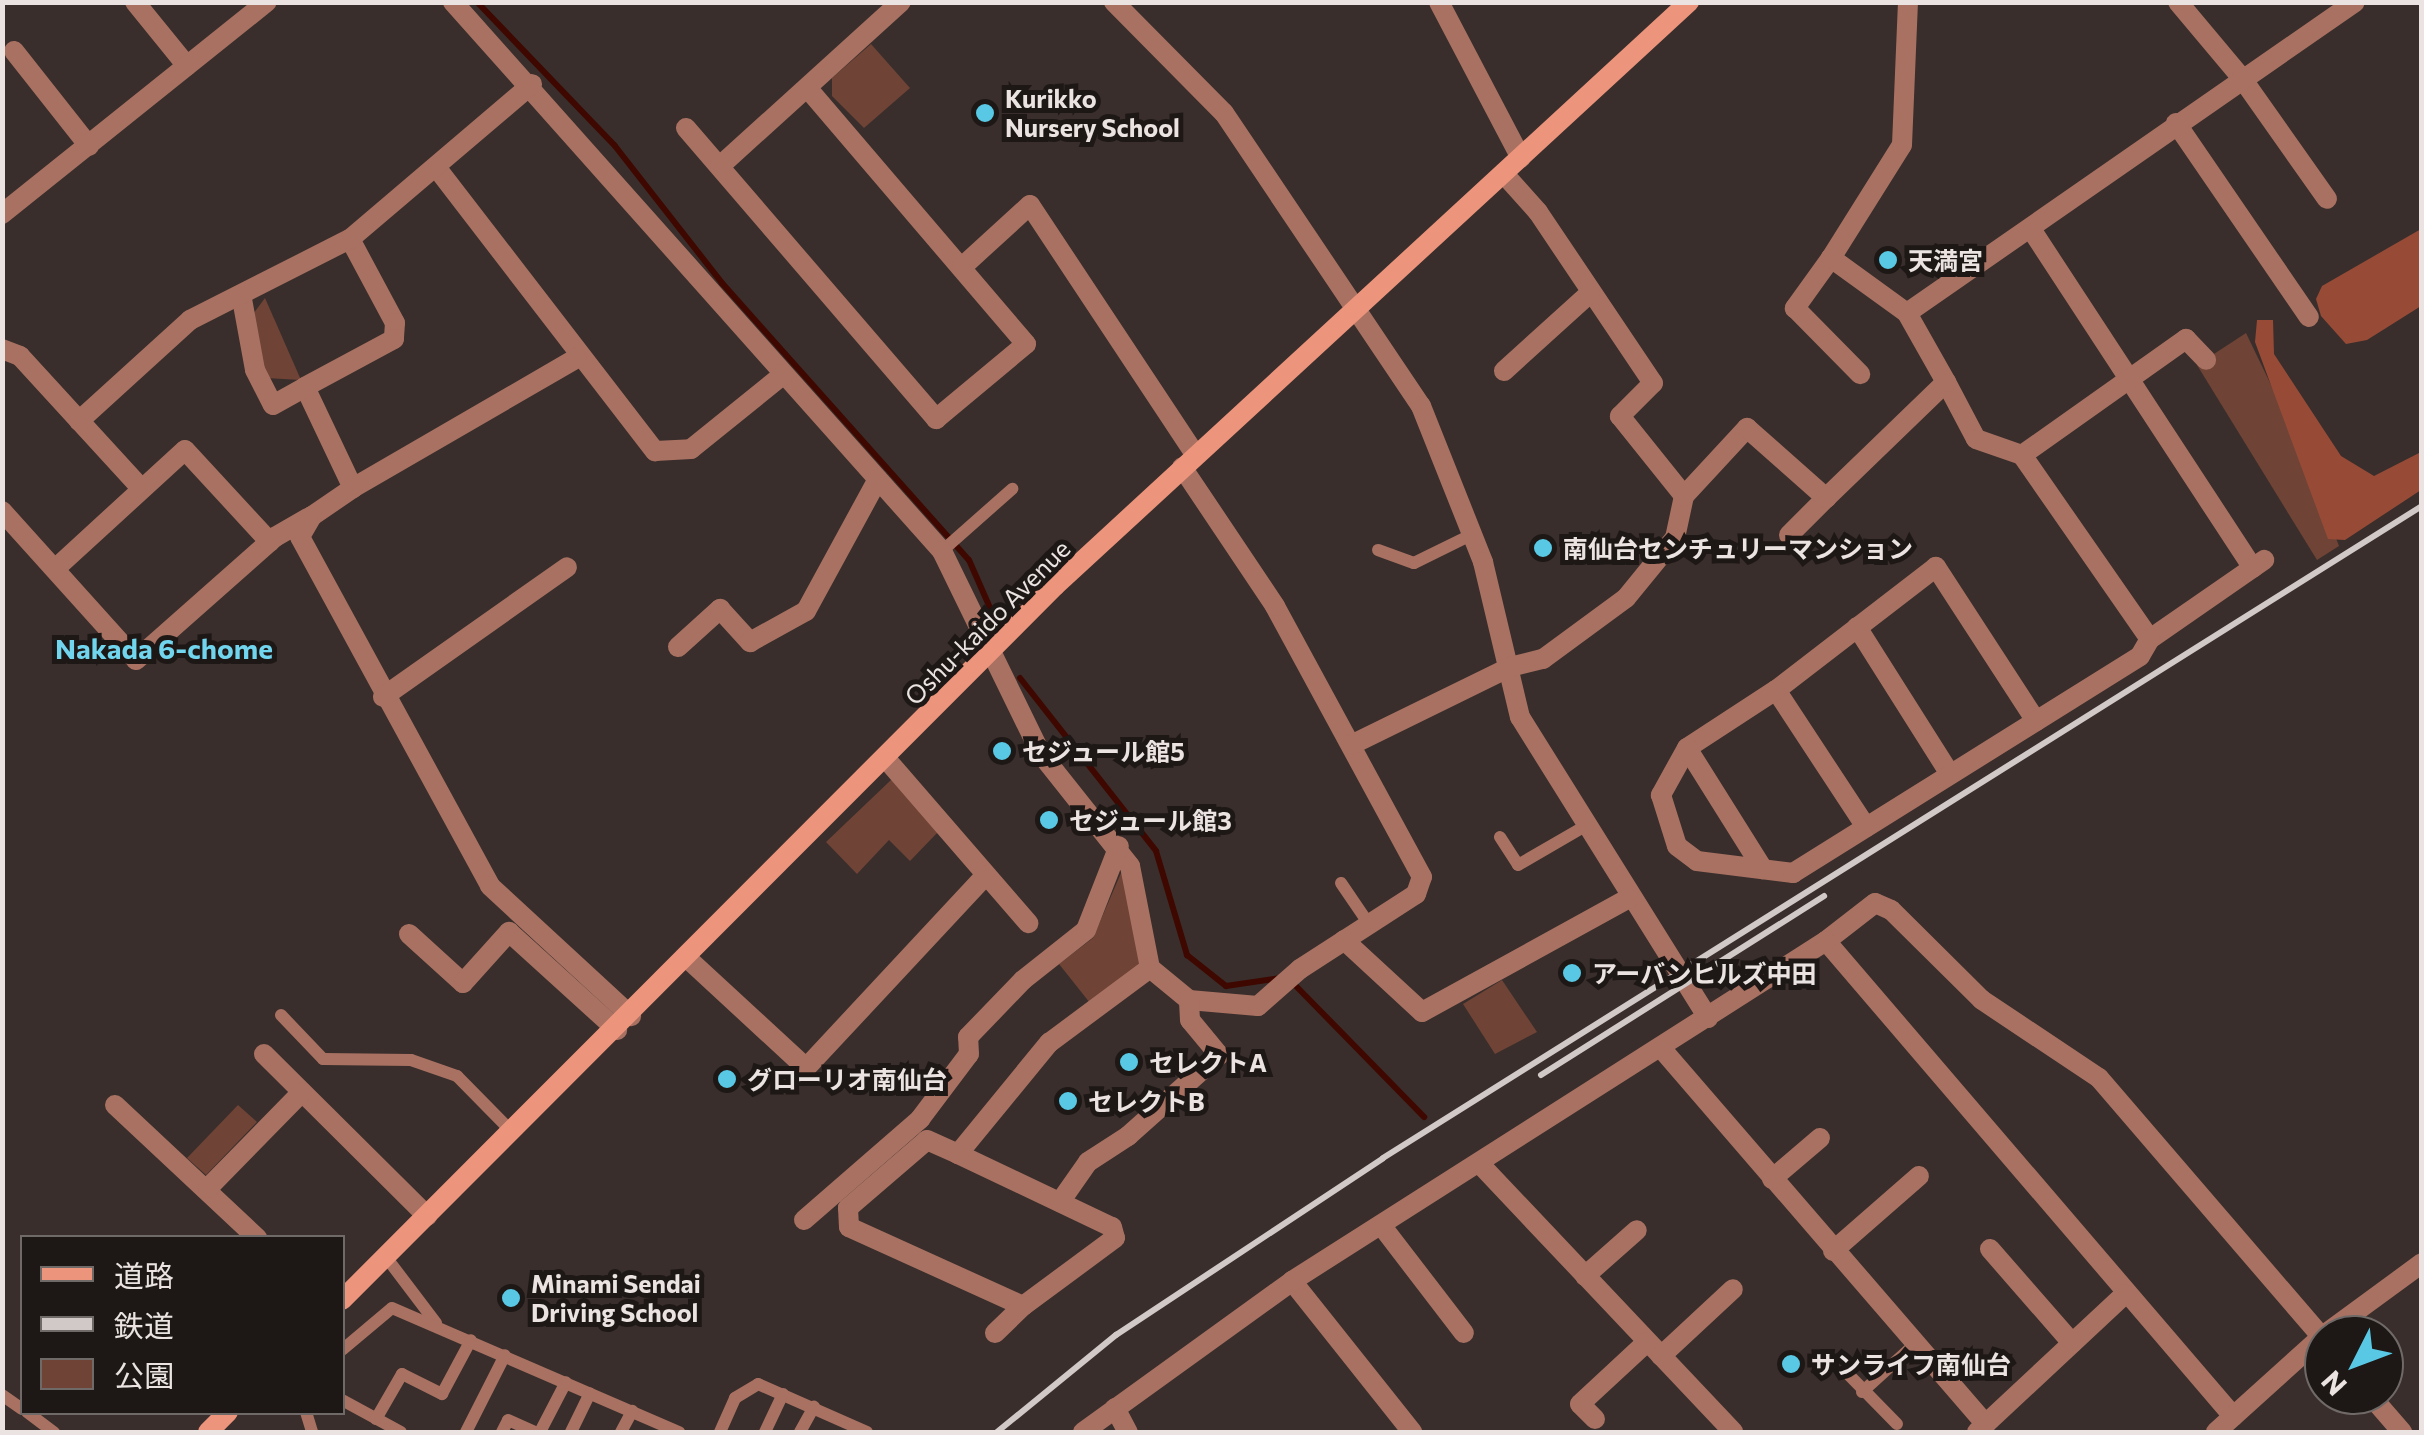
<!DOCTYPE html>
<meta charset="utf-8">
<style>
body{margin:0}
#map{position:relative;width:2424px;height:1435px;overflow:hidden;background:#392e2b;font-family:Commissioner,"Noto Sans JP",sans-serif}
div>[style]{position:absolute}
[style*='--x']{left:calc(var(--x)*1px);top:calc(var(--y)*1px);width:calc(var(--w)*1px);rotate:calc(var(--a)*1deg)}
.green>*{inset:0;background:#6f4336}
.forest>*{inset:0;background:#974b37}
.stream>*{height:6px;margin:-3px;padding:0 3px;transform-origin:3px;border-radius:3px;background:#3e0800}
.service>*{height:12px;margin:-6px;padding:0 6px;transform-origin:6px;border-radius:6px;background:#a97162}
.minor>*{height:20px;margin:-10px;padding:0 10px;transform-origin:10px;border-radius:10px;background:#a97162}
.tertiary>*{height:20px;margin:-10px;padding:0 10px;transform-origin:10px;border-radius:10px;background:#a97162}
.secondary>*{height:20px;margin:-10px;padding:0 10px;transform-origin:10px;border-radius:10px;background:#ed947c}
.rail>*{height:6px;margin:-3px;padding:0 3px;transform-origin:3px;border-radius:3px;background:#d1c9c7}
.dots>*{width:28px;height:28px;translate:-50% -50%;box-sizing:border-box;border:5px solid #1d1816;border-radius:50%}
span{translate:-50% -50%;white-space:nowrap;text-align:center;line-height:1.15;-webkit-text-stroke:10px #1d1816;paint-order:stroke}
.poi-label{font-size:25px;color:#eae3e1;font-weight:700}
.left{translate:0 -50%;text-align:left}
.street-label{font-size:25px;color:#eae3e1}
.neighbourhood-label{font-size:28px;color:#71d5ee;font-weight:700}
.frame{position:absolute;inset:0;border:5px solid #eae3e1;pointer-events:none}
.legend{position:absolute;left:20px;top:1235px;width:325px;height:180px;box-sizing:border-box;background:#1d1816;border:2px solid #6f6967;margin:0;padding:12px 18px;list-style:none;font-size:30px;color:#eae3e1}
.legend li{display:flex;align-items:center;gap:20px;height:50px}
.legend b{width:50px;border:2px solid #6f6967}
.north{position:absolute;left:2304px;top:1315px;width:100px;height:100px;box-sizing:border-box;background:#1d1816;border:2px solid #6f6967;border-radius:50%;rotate:228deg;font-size:28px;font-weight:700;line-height:40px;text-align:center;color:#eae3e1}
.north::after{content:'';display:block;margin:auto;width:35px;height:45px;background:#58c8e4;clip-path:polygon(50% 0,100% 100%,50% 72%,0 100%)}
</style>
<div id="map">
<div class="green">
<div style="clip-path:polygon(871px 44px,910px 88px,864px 128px,832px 96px,832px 78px)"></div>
<div style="clip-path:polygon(265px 298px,301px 380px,266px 378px,253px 314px)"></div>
<div style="clip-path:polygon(2246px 333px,2302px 449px,2339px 546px,2317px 560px,2197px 365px)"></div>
<div style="clip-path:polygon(892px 779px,938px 832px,910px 861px,889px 840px,857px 874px,826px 842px)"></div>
<div style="clip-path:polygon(1124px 866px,1144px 961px,1090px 1003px,1059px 964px,1093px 938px)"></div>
<div style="clip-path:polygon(1502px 980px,1537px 1032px,1495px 1054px,1463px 1004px)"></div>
<div style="clip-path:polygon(238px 1105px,257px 1122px,206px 1175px,187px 1158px)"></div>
</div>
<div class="forest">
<div style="clip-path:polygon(2421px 229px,2421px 306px,2367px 340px,2346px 344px,2321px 316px,2316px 299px,2322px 286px)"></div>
<div style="clip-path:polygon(2257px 320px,2273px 320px,2274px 354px,2341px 456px,2374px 476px,2421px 452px,2421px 490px,2345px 540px,2328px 539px,2255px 342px)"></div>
</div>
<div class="stream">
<div style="--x:477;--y:2;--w:199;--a:46.2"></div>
<div style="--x:615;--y:146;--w:174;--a:52"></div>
<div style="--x:722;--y:283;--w:371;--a:48.3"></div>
<div style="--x:969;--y:560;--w:62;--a:66.3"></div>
<div style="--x:1020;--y:678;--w:220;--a:51.8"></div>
<div style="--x:1156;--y:851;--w:109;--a:73.4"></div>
<div style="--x:1187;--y:955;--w:50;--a:38.5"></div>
<div style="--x:1226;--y:986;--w:56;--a:-8.3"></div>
<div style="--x:1292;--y:982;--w:189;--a:45.6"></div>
</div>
<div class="service">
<div style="--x:1378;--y:550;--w:38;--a:20"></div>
<div style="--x:1414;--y:563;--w:66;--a:-26.2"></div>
<div style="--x:942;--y:551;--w:94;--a:-41.5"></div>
<div style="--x:1500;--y:837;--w:33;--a:57"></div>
<div style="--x:1518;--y:865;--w:80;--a:-30.1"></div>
<div style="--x:1341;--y:883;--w:50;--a:55.7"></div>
<div style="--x:281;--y:1015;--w:61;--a:46.3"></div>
<div style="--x:323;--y:1059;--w:88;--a:0.7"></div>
<div style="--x:411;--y:1060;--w:49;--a:19.2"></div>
<div style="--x:457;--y:1076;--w:80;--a:45.5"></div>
<div style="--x:386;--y:1257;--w:83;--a:52.9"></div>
<div style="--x:342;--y:1350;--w:65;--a:-40"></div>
<div style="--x:392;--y:1308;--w:313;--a:23.4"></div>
<div style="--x:1848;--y:1374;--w:70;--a:45.6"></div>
<div style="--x:1862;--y:1392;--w:72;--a:-42.2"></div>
<div style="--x:2;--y:1395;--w:24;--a:35"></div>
<div style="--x:342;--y:1400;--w:67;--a:28.5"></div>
<div style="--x:27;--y:1412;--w:34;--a:37"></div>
<div style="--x:306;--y:1412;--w:21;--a:73"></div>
<div style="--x:376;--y:1419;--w:52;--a:-60"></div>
<div style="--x:402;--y:1374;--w:45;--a:26.6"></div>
<div style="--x:442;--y:1394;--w:61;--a:-61.8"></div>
<div style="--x:466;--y:1432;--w:86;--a:-63.1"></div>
<div style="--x:502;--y:1432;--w:13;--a:-63"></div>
<div style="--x:508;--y:1420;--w:30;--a:24"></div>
<div style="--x:540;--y:1432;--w:56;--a:-62.5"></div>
<div style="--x:571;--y:1432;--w:43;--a:-64"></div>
<div style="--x:621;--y:1432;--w:24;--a:-62"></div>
<div style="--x:720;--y:1432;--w:37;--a:-66"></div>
<div style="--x:735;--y:1398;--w:27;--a:-31"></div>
<div style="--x:758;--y:1384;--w:119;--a:23.8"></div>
<div style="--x:765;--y:1432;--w:42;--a:-64.7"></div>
<div style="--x:800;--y:1432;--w:29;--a:-61"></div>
</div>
<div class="minor">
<div style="--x:135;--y:2;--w:82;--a:50.9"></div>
<div style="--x:453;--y:2;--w:735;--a:48.31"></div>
<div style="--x:942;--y:551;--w:226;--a:64"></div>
<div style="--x:1041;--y:754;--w:143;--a:51.5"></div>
<div style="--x:1130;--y:866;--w:104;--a:78.9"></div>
<div style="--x:1150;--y:968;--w:50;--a:39.4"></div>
<div style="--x:1189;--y:1000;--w:69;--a:5"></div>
<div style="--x:1258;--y:1006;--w:56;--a:-41.4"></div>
<div style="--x:1300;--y:969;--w:138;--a:-32.9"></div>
<div style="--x:1416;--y:894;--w:18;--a:-71"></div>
<div style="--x:1422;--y:877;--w:308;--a:-118.5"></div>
<div style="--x:1275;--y:606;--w:167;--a:-123.8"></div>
<div style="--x:1114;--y:2;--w:156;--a:45.3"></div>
<div style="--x:1224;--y:113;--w:353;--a:56.1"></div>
<div style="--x:1421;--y:406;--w:168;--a:68.3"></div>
<div style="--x:1483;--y:562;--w:159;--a:76.6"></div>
<div style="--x:1520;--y:717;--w:355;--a:58"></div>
<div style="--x:1439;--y:2;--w:176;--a:62.3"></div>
<div style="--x:2178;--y:2;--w:98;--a:50"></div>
<div style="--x:2241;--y:77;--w:149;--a:54.8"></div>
<div style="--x:14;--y:51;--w:121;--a:51.7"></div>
<div style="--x:2176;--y:123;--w:235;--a:55.6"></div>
<div style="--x:686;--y:128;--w:384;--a:49.3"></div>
<div style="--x:936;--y:419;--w:117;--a:-39.8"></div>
<div style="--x:1026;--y:344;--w:337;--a:-130.5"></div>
<div style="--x:720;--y:166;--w:244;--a:-42.2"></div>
<div style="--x:436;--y:167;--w:359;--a:52.4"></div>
<div style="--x:655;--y:451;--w:36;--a:-3"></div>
<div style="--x:691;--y:449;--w:119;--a:-38.9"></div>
<div style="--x:1504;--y:174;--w:51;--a:48.2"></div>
<div style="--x:1538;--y:212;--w:206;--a:56.1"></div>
<div style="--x:1653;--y:383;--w:47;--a:135"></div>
<div style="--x:1620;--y:416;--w:102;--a:51.3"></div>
<div style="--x:2;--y:214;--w:339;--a:-38.7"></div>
<div style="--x:2031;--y:229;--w:405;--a:56.8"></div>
<div style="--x:350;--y:239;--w:95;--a:61.8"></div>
<div style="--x:395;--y:323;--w:16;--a:94"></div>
<div style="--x:394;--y:339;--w:101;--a:151.7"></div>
<div style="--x:305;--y:387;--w:112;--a:64.6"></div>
<div style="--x:1831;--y:258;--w:62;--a:125.8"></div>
<div style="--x:1795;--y:308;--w:93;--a:45.4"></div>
<div style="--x:962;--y:267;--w:92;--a:-42.4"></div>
<div style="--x:1030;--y:205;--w:299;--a:56.5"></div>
<div style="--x:242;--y:299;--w:72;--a:79.6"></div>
<div style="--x:255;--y:370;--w:39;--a:63"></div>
<div style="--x:273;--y:405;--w:37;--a:-29"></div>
<div style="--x:1907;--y:313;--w:545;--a:-34.77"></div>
<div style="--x:2;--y:349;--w:19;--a:21"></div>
<div style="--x:20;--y:356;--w:180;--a:47.5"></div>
<div style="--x:577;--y:358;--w:259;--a:149.9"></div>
<div style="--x:353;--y:488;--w:50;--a:145.7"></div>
<div style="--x:312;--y:516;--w:24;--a:120"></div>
<div style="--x:300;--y:537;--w:397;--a:61.4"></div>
<div style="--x:490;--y:886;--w:192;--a:42.7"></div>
<div style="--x:1504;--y:371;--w:116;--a:-42.2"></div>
<div style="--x:1946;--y:382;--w:64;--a:62.2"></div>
<div style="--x:1976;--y:439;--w:49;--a:19.2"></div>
<div style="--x:2022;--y:455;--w:224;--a:55.2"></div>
<div style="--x:2150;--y:639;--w:139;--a:-34.7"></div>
<div style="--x:79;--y:421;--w:150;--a:-42.3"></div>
<div style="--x:190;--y:320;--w:179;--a:-26.9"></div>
<div style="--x:350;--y:239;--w:239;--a:-40.4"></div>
<div style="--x:2022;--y:455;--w:201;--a:-35.3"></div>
<div style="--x:2186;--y:339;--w:29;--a:46"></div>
<div style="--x:2;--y:511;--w:200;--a:48"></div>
<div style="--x:136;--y:660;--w:186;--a:-41.5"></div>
<div style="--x:275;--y:537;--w:38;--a:-30"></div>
<div style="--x:1789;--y:535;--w:52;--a:-45"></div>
<div style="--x:55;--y:569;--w:176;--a:-42.5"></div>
<div style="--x:185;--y:450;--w:125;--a:47.3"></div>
<div style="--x:1857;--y:627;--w:174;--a:57.7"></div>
<div style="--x:678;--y:647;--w:57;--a:-42.1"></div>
<div style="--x:720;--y:609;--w:45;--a:47.7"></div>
<div style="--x:750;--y:642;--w:64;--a:-29"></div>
<div style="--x:806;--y:611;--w:150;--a:-61.4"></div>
<div style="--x:1776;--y:690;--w:164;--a:56.7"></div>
<div style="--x:383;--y:697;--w:225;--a:-35.2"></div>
<div style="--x:2036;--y:721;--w:184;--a:-123"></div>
<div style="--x:1936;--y:567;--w:202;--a:142.4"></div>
<div style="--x:1776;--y:690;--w:106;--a:146.9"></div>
<div style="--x:1687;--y:748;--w:54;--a:119"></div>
<div style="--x:1661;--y:795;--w:53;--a:72.6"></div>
<div style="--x:1677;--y:846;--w:25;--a:37"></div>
<div style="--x:1697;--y:861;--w:97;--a:7.1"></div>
<div style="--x:1793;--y:873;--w:409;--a:-32"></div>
<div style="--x:2140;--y:656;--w:20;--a:-60"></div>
<div style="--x:1351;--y:745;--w:177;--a:-26.1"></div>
<div style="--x:1510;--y:667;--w:34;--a:-14"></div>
<div style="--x:1543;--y:659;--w:103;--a:-36.3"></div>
<div style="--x:1626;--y:598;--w:77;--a:-50.8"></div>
<div style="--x:1675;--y:538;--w:43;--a:-77.9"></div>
<div style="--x:1684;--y:496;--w:93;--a:-47.2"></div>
<div style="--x:1747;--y:428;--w:106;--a:41.5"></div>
<div style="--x:1826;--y:498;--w:167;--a:-44"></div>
<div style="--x:1946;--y:382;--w:79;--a:-119.5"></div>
<div style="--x:1907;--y:313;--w:94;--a:-144.1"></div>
<div style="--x:1831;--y:258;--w:133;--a:-57.9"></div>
<div style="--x:1902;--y:145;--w:143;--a:-87.6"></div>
<div style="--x:1687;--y:748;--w:143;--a:57.9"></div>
<div style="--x:887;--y:760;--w:216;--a:49.1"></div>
<div style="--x:409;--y:934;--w:73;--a:42.2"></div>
<div style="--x:463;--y:983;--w:69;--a:-48"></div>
<div style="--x:509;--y:932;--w:146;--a:42.2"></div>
<div style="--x:1344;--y:940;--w:106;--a:42.7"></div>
<div style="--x:1422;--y:1012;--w:239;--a:-28.8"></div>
<div style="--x:687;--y:958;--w:162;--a:42.7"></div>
<div style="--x:806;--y:1068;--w:264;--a:-47"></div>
<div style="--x:1661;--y:1048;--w:497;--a:49.2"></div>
<div style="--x:264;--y:1054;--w:230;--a:44.8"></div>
<div style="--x:2099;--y:1078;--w:141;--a:-146.3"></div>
<div style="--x:1982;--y:1000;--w:128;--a:-135.3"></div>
<div style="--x:1891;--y:910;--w:17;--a:-156"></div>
<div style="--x:1875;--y:903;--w:62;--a:142.2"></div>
<div style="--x:1826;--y:941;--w:626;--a:49.41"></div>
<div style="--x:115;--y:1105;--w:195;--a:43.1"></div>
<div style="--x:958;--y:1154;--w:170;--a:25.4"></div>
<div style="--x:1112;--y:1227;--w:11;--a:75"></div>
<div style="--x:1115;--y:1238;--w:114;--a:143.5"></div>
<div style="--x:1023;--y:1306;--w:191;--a:-155.6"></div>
<div style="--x:849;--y:1227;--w:19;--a:-93"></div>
<div style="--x:848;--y:1208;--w:104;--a:-40.7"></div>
<div style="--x:927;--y:1140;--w:34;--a:24"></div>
<div style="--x:958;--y:1154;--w:144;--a:-50.7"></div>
<div style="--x:1049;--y:1043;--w:126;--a:-36.6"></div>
<div style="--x:1479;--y:1163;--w:370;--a:46.6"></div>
<div style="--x:1772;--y:1179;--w:63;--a:-40.5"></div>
<div style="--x:208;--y:1188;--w:134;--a:-45.6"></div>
<div style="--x:1060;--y:1202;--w:49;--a:-55"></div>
<div style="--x:1088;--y:1162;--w:48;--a:-33"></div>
<div style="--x:1128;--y:1136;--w:122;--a:-41.7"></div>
<div style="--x:1219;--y:1055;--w:45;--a:-129.6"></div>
<div style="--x:1190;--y:1020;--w:20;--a:-93"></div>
<div style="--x:804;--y:1220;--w:154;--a:-41"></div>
<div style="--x:920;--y:1119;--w:81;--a:-53"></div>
<div style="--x:969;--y:1054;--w:17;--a:-93"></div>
<div style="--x:968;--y:1037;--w:79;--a:-46"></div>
<div style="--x:1023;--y:980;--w:80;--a:-38.4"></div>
<div style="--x:1086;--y:930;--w:90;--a:-68.6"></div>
<div style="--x:1381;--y:1225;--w:136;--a:52.5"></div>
<div style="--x:1990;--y:1249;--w:125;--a:48.9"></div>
<div style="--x:1833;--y:1251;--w:114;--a:-41.1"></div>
<div style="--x:1585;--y:1276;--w:69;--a:-41.5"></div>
<div style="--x:1292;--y:1281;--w:193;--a:51.5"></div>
<div style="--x:995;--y:1333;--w:39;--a:-44"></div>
<div style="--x:1661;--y:1356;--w:98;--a:-42.9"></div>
<div style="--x:1115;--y:1408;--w:27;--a:62"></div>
<div style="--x:1595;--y:1419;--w:21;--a:-135"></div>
<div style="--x:1580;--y:1404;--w:91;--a:-42.8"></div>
<div style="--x:1977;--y:1432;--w:202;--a:-43"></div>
</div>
<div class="tertiary">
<div style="--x:2099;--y:1078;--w:345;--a:49.3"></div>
<div style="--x:2370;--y:1395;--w:49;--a:49.1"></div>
<div style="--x:1083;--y:1432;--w:258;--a:-35.8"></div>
<div style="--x:1292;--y:1281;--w:633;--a:-32.49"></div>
<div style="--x:2216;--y:1432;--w:142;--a:-42.1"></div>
<div style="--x:2321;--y:1337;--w:125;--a:-36.2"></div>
</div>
<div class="secondary">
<div style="--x:342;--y:1300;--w:1009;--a:-45.04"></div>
<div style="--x:1055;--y:586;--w:862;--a:-42.65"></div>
<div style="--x:208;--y:1432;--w:28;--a:-45"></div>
</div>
<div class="rail">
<div style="--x:1541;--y:1075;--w:335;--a:-32.3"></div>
<div style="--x:997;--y:1432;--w:154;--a:-39.2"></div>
<div style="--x:1116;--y:1335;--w:320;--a:-33.5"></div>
<div style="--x:1383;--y:1158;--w:1227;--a:-32.11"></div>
</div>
<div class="dots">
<div style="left:985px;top:113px;background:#58c8e4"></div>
<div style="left:1888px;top:260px;background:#58c8e4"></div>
<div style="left:1543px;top:548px;background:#58c8e4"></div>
<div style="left:1002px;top:751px;background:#58c8e4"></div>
<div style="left:1049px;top:820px;background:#58c8e4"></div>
<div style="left:1572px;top:973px;background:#58c8e4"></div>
<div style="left:1129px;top:1062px;background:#58c8e4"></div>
<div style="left:727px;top:1079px;background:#58c8e4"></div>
<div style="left:1068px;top:1101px;background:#58c8e4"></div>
<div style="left:511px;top:1298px;background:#58c8e4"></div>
<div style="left:1791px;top:1364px;background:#58c8e4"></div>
</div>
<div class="poi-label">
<span class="left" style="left:1005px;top:113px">Kurikko<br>Nursery School</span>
<span class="left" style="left:1908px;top:260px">天満宮</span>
<span class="left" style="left:1563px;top:548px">南仙台センチュリーマンション</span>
<span class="left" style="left:1022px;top:751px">セジュール館5</span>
<span class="left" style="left:1069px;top:820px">セジュール館3</span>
<span class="left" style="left:1592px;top:973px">アーバンヒルズ中田</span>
<span class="left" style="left:1149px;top:1062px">セレクトA</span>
<span class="left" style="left:747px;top:1079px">グローリオ南仙台</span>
<span class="left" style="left:1088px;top:1101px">セレクトB</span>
<span class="left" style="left:531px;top:1298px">Minami Sendai<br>Driving School</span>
<span class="left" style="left:1811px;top:1364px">サンライフ南仙台</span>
</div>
<div class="street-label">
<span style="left:987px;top:622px;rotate:-45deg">Oshu-kaido Avenue</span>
</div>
<div class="neighbourhood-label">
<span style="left:164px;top:648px">Nakada 6-chome</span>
</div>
<div class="frame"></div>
<ul class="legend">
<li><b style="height:12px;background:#ed947c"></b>道路</li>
<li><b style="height:12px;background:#d1c9c7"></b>鉄道</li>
<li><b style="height:28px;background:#6f4336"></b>公園</li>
</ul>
<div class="north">N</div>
</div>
